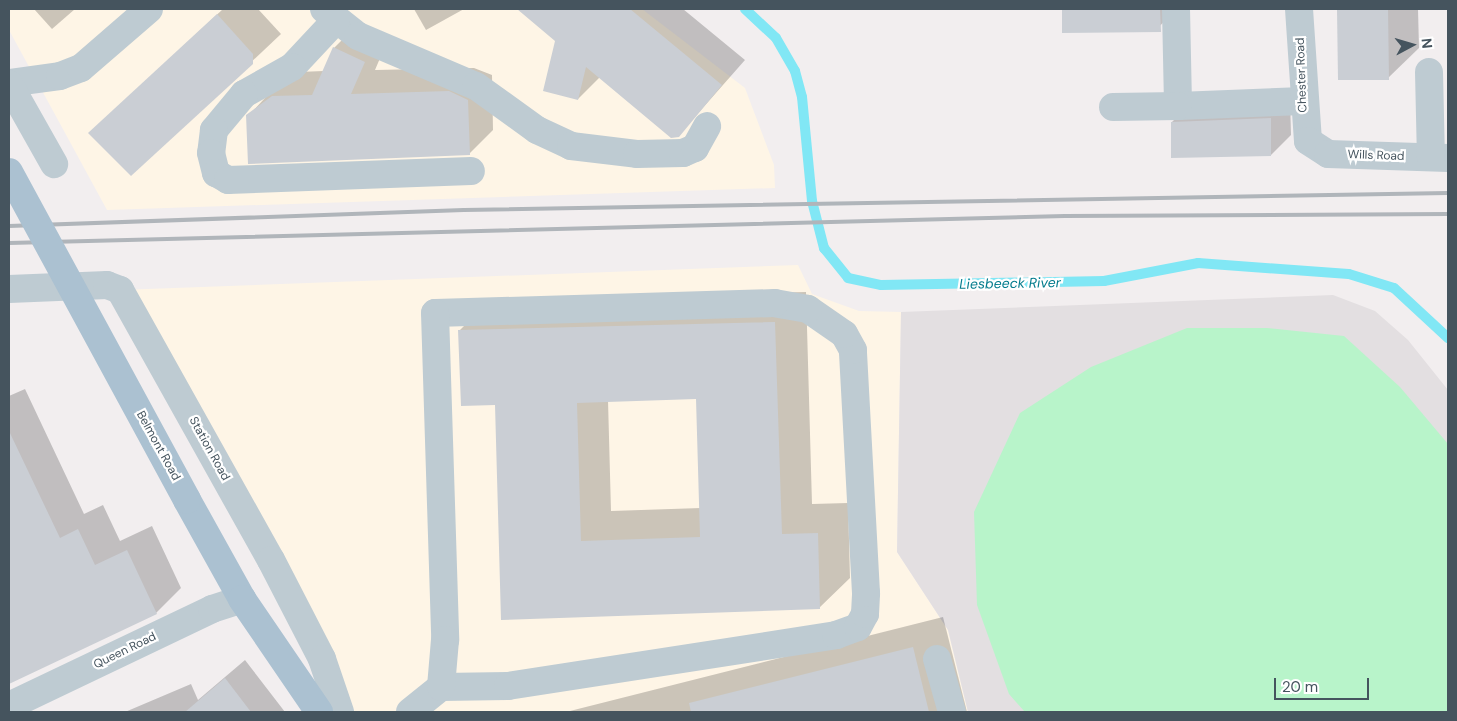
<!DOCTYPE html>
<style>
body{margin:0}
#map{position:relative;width:1457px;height:721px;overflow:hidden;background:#f2eeef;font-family:"DM Sans",sans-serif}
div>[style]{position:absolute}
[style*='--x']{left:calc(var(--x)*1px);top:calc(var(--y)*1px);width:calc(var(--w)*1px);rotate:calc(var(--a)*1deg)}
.commercial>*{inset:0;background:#fef5e6}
.education>*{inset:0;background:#e3dfe1}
.green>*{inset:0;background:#b8f4ca}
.shadow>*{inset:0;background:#0003}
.stream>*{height:10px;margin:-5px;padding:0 5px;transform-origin:5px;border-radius:5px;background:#81e7f5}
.building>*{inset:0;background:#caced4}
.minor>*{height:28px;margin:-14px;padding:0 14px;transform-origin:14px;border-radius:14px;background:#becbd2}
.major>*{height:28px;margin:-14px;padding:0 14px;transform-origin:14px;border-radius:14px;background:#abc1d1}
.rail>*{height:4px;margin:-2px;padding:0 2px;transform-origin:2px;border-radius:2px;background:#b0b5ba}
.major-bridge>*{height:28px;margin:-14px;padding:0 14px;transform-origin:14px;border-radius:14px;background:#abc1d1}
span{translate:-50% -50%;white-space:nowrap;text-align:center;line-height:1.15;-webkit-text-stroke:4.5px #fff;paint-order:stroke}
.street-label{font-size:12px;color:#45545e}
.water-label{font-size:14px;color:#047c8d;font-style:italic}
.frame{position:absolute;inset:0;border:10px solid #45545e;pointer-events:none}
.north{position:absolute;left:1387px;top:20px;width:50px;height:50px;-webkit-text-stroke:4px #fff;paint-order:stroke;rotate:84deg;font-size:14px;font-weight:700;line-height:20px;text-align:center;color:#45545e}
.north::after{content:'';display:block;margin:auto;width:18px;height:22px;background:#45545e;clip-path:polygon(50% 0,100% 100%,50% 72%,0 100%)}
.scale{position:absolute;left:1274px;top:678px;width:95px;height:22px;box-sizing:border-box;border:2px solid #45545e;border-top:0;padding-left:6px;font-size:15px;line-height:18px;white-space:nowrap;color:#45545e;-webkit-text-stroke:4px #fff;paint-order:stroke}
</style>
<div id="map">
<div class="commercial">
<div style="clip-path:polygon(9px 9px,642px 9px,745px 88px,774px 165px,775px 188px,107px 210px,9px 30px)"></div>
<div style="clip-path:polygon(798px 265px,812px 294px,859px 311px,901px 312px,897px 552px,948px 630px,968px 712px,340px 712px,120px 290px)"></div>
</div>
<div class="education">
<div style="clip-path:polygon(1333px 295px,1375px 311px,1408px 340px,1448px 390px,1448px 712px,968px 712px,948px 630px,897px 552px,901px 312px)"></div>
</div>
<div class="green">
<div style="clip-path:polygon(1187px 328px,1267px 328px,1344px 336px,1400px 387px,1448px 444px,1448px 712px,1025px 712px,1009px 694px,977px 605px,974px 512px,1020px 413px,1091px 367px)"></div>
</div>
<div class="shadow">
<div style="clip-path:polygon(34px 9px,75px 9px,52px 29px)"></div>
<div style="clip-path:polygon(223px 9px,258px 9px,281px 34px,131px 175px,90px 133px)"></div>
<div style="clip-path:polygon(414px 9px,464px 9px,426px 30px)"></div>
<div style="clip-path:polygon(519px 9px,683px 9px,745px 60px,678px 136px,600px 77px,578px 99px,556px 40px)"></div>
<div style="clip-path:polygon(1063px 9px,1176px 9px,1155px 31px,1063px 32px)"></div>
<div style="clip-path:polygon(1338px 9px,1418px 9px,1419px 48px,1388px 78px,1339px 79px)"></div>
<div style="clip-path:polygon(359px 23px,389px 37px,375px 70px,474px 68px,492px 75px,493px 130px,469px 154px,248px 116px,280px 82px,298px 72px,324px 71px,334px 48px)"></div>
<div style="clip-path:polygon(1290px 99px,1291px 135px,1271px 155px,1172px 122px,1192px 102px)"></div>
<div style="clip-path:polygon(evenodd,806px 292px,812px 504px,848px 503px,850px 578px,819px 608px,503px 619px,496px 404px,459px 331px,490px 300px,806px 292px,697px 398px,701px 508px,611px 511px,608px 400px,697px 398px)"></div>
<div style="clip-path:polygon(25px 389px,84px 514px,103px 505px,120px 541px,152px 526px,181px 588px,156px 613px,9px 682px,9px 396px)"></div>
<div style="clip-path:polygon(943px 617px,967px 712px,566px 712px)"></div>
<div style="clip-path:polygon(245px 660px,285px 712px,125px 712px,191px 684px,198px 700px)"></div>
</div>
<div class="stream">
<div style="--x:745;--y:9;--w:42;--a:43.1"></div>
<div style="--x:776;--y:38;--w:38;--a:60"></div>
<div style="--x:795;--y:71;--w:27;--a:75"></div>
<div style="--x:802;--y:97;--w:104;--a:84.5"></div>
<div style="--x:812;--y:201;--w:49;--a:75.7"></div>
<div style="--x:824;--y:248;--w:38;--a:51"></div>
<div style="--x:848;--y:278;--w:34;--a:12"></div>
<div style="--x:881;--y:285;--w:223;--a:-1"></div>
<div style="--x:1104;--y:281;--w:96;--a:-10.8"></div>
<div style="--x:1198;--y:263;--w:151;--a:4.2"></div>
<div style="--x:1349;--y:274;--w:47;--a:17.3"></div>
<div style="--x:1394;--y:288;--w:74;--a:42.8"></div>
</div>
<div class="building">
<div style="clip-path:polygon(517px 9px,630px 9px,722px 85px,679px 137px,671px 138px,586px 67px,578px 100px,543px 91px,555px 41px)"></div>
<div style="clip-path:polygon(1062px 9px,1160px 9px,1161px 32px,1062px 33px)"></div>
<div style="clip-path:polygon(1337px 9px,1388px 9px,1389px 80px,1338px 80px)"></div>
<div style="clip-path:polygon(217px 14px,253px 54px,253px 64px,131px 176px,88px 133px)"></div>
<div style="clip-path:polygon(333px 47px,365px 62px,351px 94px,449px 91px,468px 100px,470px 155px,248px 164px,246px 115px,272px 96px,312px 95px)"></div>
<div style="clip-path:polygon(1271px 118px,1271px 156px,1171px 158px,1171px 122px)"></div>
<div style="clip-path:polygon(evenodd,775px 322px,782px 534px,818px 533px,820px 609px,501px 620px,495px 405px,461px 406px,458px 330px,775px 322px,696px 399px,700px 537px,581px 541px,577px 403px,696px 399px)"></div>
<div style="clip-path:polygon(9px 431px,60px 538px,78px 529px,95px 565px,127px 550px,157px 614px,9px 684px)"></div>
<div style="clip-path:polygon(913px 647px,929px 712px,691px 712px,689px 703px)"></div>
<div style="clip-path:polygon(225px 678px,251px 712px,185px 712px)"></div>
</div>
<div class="minor">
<div style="--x:324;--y:9;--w:43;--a:38.5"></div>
<div style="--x:358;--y:36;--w:128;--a:23"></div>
<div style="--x:476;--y:86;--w:75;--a:35.8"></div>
<div style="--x:537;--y:130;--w:38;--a:25"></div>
<div style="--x:571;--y:146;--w:66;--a:6.9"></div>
<div style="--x:637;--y:154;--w:46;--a:-1.2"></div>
<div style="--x:683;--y:153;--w:13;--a:-23"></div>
<div style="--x:695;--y:148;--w:25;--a:-61"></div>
<div style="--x:1176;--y:9;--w:97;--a:88.8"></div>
<div style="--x:1178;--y:106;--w:125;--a:-2.3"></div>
<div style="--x:1299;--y:9;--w:132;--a:86.1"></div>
<div style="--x:1308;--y:141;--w:24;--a:33"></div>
<div style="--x:1328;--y:154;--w:120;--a:1.9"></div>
<div style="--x:336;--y:20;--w:64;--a:133.1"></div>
<div style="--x:292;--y:67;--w:55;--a:150.6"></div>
<div style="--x:244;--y:94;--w:47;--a:129.8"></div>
<div style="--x:214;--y:130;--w:23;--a:97"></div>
<div style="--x:211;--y:153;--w:21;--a:76"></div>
<div style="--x:216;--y:173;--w:14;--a:30"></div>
<div style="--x:228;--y:180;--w:243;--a:-2.1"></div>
<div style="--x:1429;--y:72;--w:85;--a:88.7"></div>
<div style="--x:9;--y:83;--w:51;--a:-7.8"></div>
<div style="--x:60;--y:76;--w:22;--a:-21"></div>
<div style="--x:81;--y:68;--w:90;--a:-40.9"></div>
<div style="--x:9;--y:84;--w:92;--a:60.6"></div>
<div style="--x:1113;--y:107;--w:65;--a:-0.9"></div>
<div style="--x:9;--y:289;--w:98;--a:-2.3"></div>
<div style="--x:107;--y:285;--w:14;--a:21"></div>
<div style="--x:120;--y:290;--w:309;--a:60.8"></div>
<div style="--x:271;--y:560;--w:111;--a:62.7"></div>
<div style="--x:322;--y:659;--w:56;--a:71.2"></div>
<div style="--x:937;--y:659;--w:55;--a:74.2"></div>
<div style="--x:9;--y:706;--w:225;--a:-25.5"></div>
<div style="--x:212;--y:609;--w:32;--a:-18"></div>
<div style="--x:410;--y:712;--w:40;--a:-39"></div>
<div style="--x:441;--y:687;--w:67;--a:-0.9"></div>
<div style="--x:508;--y:686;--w:332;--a:-8.8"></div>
<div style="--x:836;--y:635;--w:23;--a:-20"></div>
<div style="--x:858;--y:627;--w:15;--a:-62"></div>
<div style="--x:865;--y:614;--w:21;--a:-87"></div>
<div style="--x:866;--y:593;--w:243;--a:-93.1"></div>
<div style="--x:853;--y:350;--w:18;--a:-119"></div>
<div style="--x:844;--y:334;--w:44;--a:-145.2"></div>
<div style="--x:808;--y:309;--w:34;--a:-170"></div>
<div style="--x:775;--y:303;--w:340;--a:178.3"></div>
<div style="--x:435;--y:313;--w:327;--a:88.2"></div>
<div style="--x:445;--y:640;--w:47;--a:94.9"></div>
</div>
<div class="major">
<div style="--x:187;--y:500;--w:113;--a:60.9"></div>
<div style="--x:242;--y:599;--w:137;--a:55.7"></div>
</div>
<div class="rail">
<div style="--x:9;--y:226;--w:455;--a:-2"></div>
<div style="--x:464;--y:210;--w:984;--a:-0.99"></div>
<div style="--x:9;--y:243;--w:1056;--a:-1.46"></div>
<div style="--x:1065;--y:216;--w:383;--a:-0.3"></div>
</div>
<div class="major-bridge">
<div style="--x:9;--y:172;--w:373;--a:61.5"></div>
</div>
<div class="street-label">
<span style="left:1302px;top:75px;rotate:-92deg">Chester Road</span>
<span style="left:1376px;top:156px;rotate:2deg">Wills Road</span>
<span style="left:158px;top:446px;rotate:61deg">Belmont Road</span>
<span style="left:209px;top:449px;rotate:61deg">Station Road</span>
<span style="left:125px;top:651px;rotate:-26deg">Queen Road</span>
</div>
<div class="water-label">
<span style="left:1010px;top:283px;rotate:-1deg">Liesbeeck River</span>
</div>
<div class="frame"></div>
<div class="north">N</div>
<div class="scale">20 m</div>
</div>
